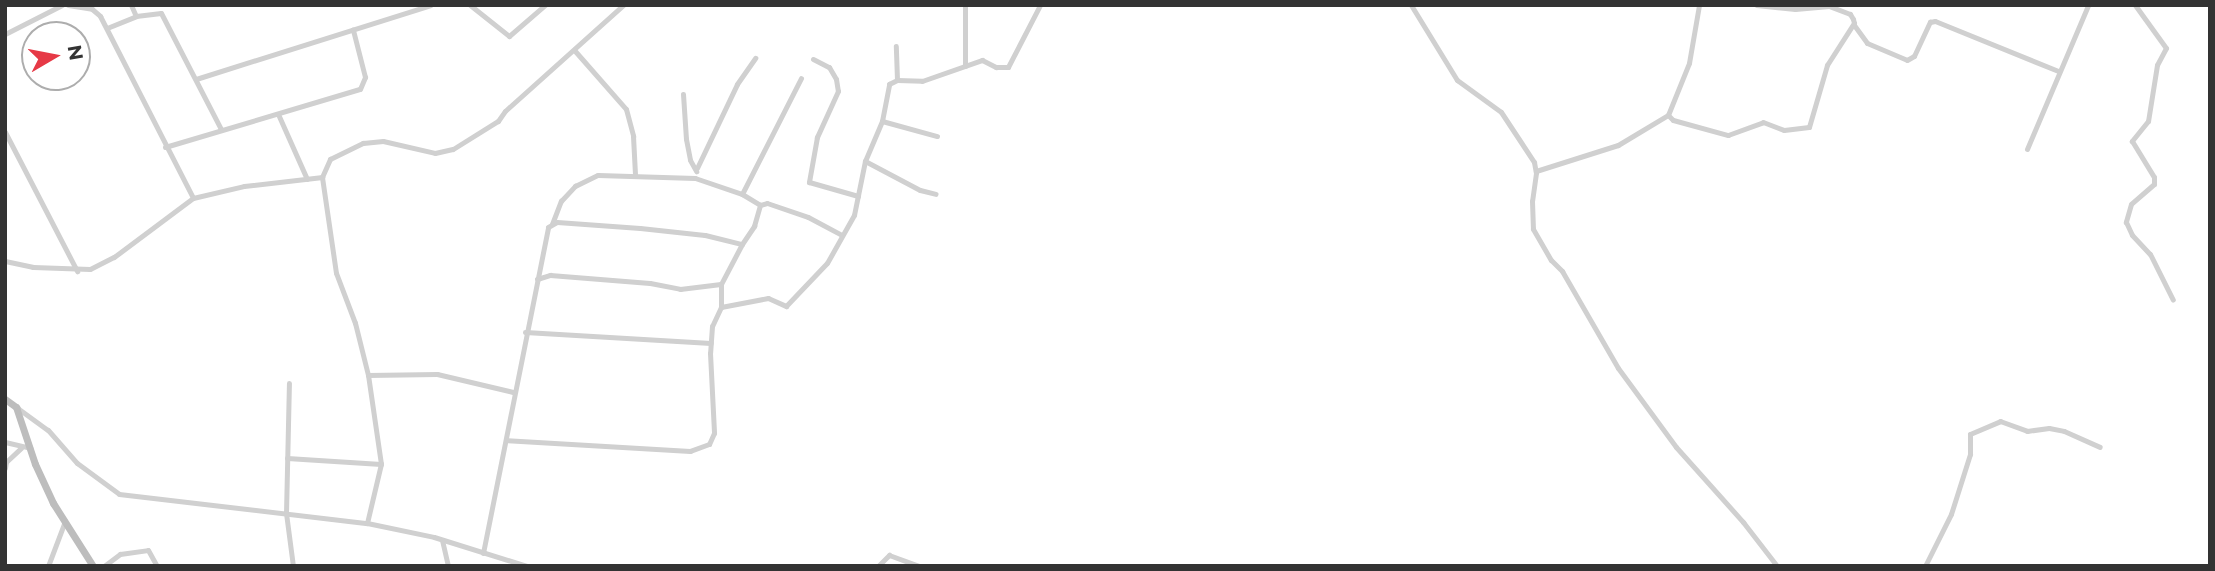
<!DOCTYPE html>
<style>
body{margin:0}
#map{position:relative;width:2215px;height:571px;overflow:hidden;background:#fff;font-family:Montserrat,sans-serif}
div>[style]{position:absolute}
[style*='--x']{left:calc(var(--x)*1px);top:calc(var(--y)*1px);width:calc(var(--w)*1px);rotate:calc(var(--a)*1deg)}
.street>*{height:5px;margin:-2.5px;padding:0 2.5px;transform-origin:2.5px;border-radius:2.5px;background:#d0d0d0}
.secondary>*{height:7px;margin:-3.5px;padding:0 3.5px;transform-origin:3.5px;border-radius:3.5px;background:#bdbdbd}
span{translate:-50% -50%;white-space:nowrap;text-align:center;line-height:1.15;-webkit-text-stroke:7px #fff;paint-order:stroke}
.frame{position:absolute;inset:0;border:7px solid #333;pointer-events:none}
.north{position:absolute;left:21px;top:21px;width:70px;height:70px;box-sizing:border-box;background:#fff;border:2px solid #adadad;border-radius:50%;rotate:80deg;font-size:19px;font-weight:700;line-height:28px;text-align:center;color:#333}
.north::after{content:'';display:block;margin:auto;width:24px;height:32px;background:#e63946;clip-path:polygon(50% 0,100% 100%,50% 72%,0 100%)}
</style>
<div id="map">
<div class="street">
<div style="--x:68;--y:5;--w:24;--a:9"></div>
<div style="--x:92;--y:9;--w:11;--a:41"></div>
<div style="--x:100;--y:16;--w:204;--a:62.9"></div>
<div style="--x:131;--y:5;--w:12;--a:66"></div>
<div style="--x:470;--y:5;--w:50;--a:38.5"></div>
<div style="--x:509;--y:36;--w:48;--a:-40.7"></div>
<div style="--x:1411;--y:5;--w:88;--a:58.5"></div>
<div style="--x:1457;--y:80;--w:54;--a:36"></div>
<div style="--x:1501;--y:112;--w:60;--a:56.6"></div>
<div style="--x:1534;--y:162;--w:11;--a:80"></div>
<div style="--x:1536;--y:173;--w:28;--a:98"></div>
<div style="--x:1532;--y:201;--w:28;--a:88"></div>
<div style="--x:1533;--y:229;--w:36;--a:60"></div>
<div style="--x:1551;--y:260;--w:16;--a:45"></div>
<div style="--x:1562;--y:271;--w:112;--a:60"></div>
<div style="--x:1618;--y:368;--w:98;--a:53.7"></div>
<div style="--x:1676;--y:447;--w:101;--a:48.2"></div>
<div style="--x:1743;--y:522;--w:56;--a:52.3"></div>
<div style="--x:2135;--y:5;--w:53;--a:54.2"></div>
<div style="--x:2166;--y:48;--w:19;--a:118"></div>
<div style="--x:2157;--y:65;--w:57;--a:99.1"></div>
<div style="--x:2148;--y:121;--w:26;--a:129"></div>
<div style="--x:2132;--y:141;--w:42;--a:58.6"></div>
<div style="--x:2154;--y:177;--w:7;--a:90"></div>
<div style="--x:2154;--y:184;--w:30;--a:139"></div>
<div style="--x:2131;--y:204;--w:19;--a:106"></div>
<div style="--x:2126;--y:222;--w:14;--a:65"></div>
<div style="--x:2132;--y:235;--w:26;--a:47"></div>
<div style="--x:2150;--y:254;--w:51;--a:63.4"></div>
<div style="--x:1854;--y:25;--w:22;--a:54"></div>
<div style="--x:1867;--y:43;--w:43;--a:23"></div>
<div style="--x:1907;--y:60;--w:8;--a:-30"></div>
<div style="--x:1914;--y:56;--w:38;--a:-65"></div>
<div style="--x:1930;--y:22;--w:5;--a:-11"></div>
<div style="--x:1935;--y:21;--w:133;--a:22.1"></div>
<div style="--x:107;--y:28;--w:31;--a:-22"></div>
<div style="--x:136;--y:16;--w:25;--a:-7"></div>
<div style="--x:161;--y:13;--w:131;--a:62.7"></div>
<div style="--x:5;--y:34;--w:64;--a:-27"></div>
<div style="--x:575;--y:51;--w:77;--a:48.7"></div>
<div style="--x:626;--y:109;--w:28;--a:75"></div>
<div style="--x:633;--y:136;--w:39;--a:87"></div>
<div style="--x:813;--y:59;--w:18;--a:27"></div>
<div style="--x:829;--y:67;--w:14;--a:60"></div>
<div style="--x:836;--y:79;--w:12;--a:81"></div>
<div style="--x:838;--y:91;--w:51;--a:114.5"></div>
<div style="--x:817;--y:137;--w:46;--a:100.1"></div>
<div style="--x:809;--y:182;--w:51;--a:15.9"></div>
<div style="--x:965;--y:66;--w:61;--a:-90"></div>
<div style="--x:196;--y:79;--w:246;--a:-17.5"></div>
<div style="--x:897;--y:80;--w:25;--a:2"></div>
<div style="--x:922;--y:81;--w:64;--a:-19.3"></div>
<div style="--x:982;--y:60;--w:16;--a:27"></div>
<div style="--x:996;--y:67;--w:12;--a:0"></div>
<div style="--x:1008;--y:67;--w:70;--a:-62.7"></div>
<div style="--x:683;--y:94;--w:45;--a:86.2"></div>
<div style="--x:686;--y:139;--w:21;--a:79"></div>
<div style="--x:690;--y:160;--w:13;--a:61"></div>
<div style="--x:278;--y:114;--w:71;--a:66"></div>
<div style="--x:1668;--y:115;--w:56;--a:-68"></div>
<div style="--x:1689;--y:63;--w:59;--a:-80.2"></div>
<div style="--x:882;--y:121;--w:57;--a:15.3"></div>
<div style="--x:5;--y:132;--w:157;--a:62.6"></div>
<div style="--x:165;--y:147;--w:203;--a:-16.6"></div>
<div style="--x:360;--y:89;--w:13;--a:-67"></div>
<div style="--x:365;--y:77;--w:49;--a:-104.3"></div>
<div style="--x:2027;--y:149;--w:156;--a:-67"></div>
<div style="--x:865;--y:161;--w:62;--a:27.8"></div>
<div style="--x:920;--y:190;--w:16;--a:14"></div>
<div style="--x:697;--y:168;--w:93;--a:-64.5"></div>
<div style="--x:737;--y:84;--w:32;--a:-55"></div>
<div style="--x:1536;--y:171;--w:86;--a:-17.6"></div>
<div style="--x:1618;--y:145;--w:58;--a:-31"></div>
<div style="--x:1668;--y:115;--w:7;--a:45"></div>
<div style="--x:1673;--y:120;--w:57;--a:15.3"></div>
<div style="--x:1728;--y:135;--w:37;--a:-20"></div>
<div style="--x:1763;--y:122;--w:22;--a:21"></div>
<div style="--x:1784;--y:130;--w:25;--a:-7"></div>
<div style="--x:1809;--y:127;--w:65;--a:-73.8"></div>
<div style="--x:1827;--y:65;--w:50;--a:-57.3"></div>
<div style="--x:1854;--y:23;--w:4;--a:-104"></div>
<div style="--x:1853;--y:19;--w:6;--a:-121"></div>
<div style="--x:1850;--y:14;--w:22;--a:-159"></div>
<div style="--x:1829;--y:6;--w:34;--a:175"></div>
<div style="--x:1795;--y:9;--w:39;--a:-174"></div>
<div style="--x:742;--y:194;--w:130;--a:-63"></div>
<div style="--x:552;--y:224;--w:25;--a:-69"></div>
<div style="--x:561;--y:201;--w:21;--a:-47"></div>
<div style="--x:575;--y:186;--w:25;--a:-26"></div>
<div style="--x:598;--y:175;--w:97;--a:1.8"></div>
<div style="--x:695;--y:178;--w:50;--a:18.8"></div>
<div style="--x:742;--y:194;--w:21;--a:31"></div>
<div style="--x:742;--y:244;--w:22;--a:-56"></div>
<div style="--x:754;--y:226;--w:22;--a:-74"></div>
<div style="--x:760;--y:205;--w:7;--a:-16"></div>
<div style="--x:767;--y:203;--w:43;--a:18.9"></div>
<div style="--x:808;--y:217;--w:38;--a:28"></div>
<div style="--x:5;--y:261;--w:29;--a:12"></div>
<div style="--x:33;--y:267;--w:57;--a:2"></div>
<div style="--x:90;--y:269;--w:27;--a:-27"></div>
<div style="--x:114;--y:257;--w:99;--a:-36.8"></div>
<div style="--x:193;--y:198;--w:52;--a:-13.2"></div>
<div style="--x:244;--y:186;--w:79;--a:-6.6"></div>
<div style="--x:537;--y:279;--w:14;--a:-17"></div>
<div style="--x:550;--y:275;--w:100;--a:4.6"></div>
<div style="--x:650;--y:283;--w:31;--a:11"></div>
<div style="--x:680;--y:289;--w:41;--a:-7"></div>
<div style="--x:721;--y:307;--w:48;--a:-10.8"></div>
<div style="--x:768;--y:298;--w:20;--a:24"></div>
<div style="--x:786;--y:306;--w:59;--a:-46.4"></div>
<div style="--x:827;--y:263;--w:55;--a:-60.6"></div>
<div style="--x:854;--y:215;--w:55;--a:-78.5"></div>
<div style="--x:865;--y:161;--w:43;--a:-67"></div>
<div style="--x:882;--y:121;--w:38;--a:-79"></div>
<div style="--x:889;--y:84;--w:9;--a:-27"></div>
<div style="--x:897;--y:80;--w:34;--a:-92"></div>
<div style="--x:525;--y:332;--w:186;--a:3.4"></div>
<div style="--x:368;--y:375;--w:69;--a:-0.8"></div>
<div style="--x:437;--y:374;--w:78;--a:13.3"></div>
<div style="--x:16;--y:407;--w:39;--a:36"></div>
<div style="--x:48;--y:430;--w:44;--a:48.7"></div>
<div style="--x:77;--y:463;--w:52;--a:36.4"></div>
<div style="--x:119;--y:494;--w:250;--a:6.7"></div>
<div style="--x:367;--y:523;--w:68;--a:11.8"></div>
<div style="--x:434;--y:537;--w:97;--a:17.3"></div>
<div style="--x:5;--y:442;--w:26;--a:13"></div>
<div style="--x:287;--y:458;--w:94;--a:3.7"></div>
<div style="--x:5;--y:468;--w:6;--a:-81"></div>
<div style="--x:6;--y:462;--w:21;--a:-43"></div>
<div style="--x:286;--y:513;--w:130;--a:-88.7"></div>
<div style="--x:286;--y:513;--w:53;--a:82.5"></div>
<div style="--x:367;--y:523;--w:61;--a:-76.7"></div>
<div style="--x:381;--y:464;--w:90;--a:-98.3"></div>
<div style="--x:368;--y:375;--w:54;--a:-104"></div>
<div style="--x:355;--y:323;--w:53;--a:-110.8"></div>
<div style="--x:336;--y:273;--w:97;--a:-98.3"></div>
<div style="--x:322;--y:177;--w:20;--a:-66"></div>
<div style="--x:330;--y:159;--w:37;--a:-26"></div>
<div style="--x:363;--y:143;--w:20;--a:-6"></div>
<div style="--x:383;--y:141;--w:53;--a:13"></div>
<div style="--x:435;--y:153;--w:18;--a:-13"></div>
<div style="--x:453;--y:149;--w:53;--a:-31.9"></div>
<div style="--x:498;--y:121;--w:12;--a:-55"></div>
<div style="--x:505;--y:111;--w:159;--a:-41.9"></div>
<div style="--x:442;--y:540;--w:27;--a:77"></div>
<div style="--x:483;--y:553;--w:332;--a:-78.7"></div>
<div style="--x:548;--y:227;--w:10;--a:-29"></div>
<div style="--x:557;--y:222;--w:83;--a:4.1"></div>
<div style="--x:640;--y:228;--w:65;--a:6.1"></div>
<div style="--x:705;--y:235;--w:38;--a:14"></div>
<div style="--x:742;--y:244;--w:45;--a:117.7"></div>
<div style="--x:721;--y:284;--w:23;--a:90"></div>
<div style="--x:721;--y:307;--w:21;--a:115"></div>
<div style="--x:712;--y:326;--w:27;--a:94"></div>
<div style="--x:710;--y:353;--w:80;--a:87.1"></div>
<div style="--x:714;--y:433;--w:12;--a:114"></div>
<div style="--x:709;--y:444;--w:20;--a:160"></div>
<div style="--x:690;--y:451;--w:183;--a:-176.6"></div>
<div style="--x:48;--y:566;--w:48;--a:-69.3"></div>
<div style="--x:104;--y:566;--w:20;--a:-37"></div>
<div style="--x:120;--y:554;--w:28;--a:-8"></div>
<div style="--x:148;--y:550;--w:18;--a:61"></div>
<div style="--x:213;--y:566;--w:45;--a:0"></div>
<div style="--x:878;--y:566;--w:16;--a:-45"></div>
<div style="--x:889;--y:555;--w:33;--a:20"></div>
<div style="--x:1925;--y:566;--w:58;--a:-63.4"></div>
<div style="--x:1951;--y:514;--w:63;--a:-72.4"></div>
<div style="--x:1970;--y:454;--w:20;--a:-90"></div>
<div style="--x:1970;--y:434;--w:33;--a:-23"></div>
<div style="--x:2000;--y:421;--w:29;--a:20"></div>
<div style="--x:2027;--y:431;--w:22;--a:-8"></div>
<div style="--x:2049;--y:428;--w:15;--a:11"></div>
<div style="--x:2064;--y:431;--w:39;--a:24"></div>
</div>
<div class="secondary">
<div style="--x:5;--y:399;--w:14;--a:36"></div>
<div style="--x:16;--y:407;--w:60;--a:71.6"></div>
<div style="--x:35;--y:464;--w:43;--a:65.2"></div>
<div style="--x:53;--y:503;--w:75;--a:57.6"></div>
</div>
<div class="frame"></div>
<div class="north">N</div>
</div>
